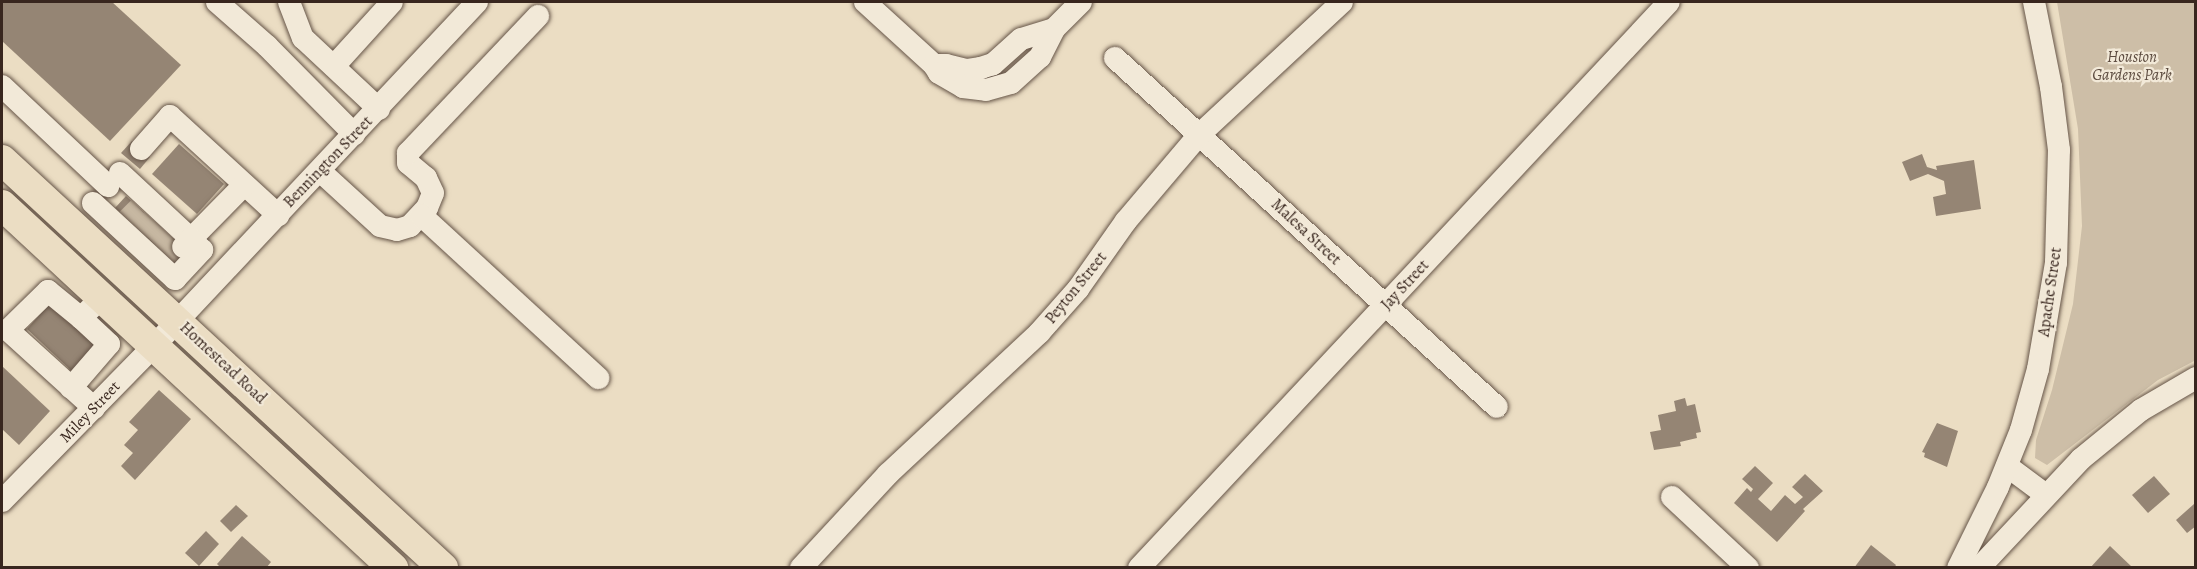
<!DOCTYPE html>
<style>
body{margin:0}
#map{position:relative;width:2197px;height:569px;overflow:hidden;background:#ebddc3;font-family:Alegreya,serif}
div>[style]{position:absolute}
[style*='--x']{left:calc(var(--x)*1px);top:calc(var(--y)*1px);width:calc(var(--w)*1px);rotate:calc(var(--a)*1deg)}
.green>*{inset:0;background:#cdbea7}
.building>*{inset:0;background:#958574}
.minor-tunnel>*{height:22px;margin-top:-11px;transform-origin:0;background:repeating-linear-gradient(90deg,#c7b8a2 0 22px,transparent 0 33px)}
.roads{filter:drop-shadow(0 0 2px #655447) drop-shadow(0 0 2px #655447)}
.minor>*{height:22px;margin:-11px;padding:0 11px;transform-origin:11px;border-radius:11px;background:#f2e9d8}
.major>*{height:30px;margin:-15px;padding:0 15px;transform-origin:15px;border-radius:15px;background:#ebddc3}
span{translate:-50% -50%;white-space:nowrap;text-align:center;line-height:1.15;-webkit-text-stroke:4.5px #f2e9d8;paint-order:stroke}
.park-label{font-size:16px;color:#5d4c40;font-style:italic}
.street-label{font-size:16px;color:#38261e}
.frame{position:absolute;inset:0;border:3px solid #38261e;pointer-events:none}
</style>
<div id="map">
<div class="green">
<div style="clip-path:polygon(2057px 2px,2195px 2px,2196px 360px,2158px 380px,2047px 465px,2035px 458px,2036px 440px,2052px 390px,2073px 304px,2082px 226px,2078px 129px)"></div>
</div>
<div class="building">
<div style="clip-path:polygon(2px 2px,112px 2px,181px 65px,110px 141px,2px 41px)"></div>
<div style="clip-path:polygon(132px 141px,150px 157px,140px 169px,121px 153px)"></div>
<div style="clip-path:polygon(179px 144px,224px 184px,197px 214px,152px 174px)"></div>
<div style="clip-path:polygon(1922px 154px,1927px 167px,1937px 170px,1936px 166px,1974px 160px,1981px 209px,1936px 216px,1933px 197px,1946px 194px,1944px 181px,1928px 174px,1910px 181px,1902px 162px)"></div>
<div style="clip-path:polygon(126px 196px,192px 256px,181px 269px,115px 208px)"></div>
<div style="clip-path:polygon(50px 303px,101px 349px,77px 376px,27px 329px)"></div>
<div style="clip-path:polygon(2px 366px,50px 411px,19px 445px,2px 429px)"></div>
<div style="clip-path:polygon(159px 390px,191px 419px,135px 480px,121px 466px,133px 453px,124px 445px,138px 430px,129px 422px)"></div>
<div style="clip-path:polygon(1685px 398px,1687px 406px,1695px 404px,1701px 432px,1696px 433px,1697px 438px,1680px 442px,1681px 446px,1654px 450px,1650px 432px,1661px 430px,1658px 415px,1676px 411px,1674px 401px)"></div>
<div style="clip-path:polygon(1937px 423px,1958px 431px,1947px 467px,1924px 457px,1925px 453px,1922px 452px)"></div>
<div style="clip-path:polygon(1755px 466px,1773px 483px,1758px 499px,1771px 511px,1785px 495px,1795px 504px,1803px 497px,1792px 487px,1805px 474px,1823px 491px,1803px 509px,1805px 511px,1777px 542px,1734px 503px,1747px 488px,1751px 492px,1753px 489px,1742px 479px)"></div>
<div style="clip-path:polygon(2154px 476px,2170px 494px,2148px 513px,2132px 495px)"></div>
<div style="clip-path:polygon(2194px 504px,2196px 526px,2187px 533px,2176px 520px)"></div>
<div style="clip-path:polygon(236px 505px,248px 516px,231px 532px,220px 521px)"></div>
<div style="clip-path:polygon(206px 531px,219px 544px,199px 566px,185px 553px)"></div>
<div style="clip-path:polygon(242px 536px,271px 562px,266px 568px,221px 568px,217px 564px)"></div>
<div style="clip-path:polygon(1871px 545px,1896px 565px,1894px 568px,1854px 568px)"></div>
<div style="clip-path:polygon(2110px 546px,2133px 568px,2090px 568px)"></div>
</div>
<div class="minor-tunnel">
<div style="--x:127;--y:220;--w:17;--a:-45"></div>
<div style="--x:142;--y:233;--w:17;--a:-50"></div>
<div style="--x:156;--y:246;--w:17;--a:-45"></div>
<div style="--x:171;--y:260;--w:18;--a:-47"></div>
</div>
<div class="roads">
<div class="minor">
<div style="--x:217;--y:2;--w:67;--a:41.3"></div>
<div style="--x:267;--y:46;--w:124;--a:45.3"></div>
<div style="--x:289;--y:2;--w:39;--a:69"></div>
<div style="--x:303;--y:38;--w:104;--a:43.1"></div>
<div style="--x:865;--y:2;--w:93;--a:42.4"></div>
<div style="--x:1054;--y:29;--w:34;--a:163"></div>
<div style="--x:1021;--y:39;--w:38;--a:138"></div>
<div style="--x:993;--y:64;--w:13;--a:162"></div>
<div style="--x:981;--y:68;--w:15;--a:172"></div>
<div style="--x:966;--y:70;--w:21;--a:-166"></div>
<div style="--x:946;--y:65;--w:12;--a:180"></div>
<div style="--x:934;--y:65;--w:9;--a:58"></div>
<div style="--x:939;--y:73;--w:28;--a:30"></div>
<div style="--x:963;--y:87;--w:23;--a:7"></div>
<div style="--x:986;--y:90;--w:26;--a:-16"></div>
<div style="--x:1011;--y:83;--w:39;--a:-42"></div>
<div style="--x:1040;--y:57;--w:31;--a:-63"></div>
<div style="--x:1054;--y:29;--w:38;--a:-45"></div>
<div style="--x:1115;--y:58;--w:517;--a:42.42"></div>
<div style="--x:334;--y:66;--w:86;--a:-47.8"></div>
<div style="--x:2;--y:86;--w:146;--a:43.3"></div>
<div style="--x:141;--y:149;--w:44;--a:-48.7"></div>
<div style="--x:170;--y:116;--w:147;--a:42.5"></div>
<div style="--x:320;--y:171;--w:81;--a:42.5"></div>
<div style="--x:380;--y:226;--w:17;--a:13"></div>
<div style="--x:397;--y:230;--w:14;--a:-17"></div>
<div style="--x:410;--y:226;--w:25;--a:-47"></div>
<div style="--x:427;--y:208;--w:16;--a:-68"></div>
<div style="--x:433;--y:193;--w:17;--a:-115"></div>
<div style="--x:426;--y:178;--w:23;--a:-140"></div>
<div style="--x:408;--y:163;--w:10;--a:-90"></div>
<div style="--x:408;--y:153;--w:189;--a:-46.5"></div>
<div style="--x:120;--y:173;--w:97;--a:42.9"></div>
<div style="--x:191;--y:239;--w:76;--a:-45.5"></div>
<div style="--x:93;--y:203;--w:112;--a:42.8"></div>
<div style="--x:175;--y:279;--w:40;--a:-47"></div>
<div style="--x:202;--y:250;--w:16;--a:-135"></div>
<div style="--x:191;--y:239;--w:11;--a:135"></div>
<div style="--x:421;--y:215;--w:241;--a:42.6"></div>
<div style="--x:71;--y:388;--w:58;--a:-49.2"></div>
<div style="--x:109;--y:344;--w:38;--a:-137"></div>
<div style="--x:94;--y:408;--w:116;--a:-137.8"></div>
<div style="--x:8;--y:330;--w:56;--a:-44.3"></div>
<div style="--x:48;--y:291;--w:43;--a:39.3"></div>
<div style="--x:81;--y:318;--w:28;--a:-45"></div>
<div style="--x:2007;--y:466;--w:49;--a:36.6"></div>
<div style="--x:1672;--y:497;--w:104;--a:43.1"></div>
<div style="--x:2;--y:501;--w:217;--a:-45.6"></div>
<div style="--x:154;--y:346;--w:472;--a:-46.8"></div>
<div style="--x:801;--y:568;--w:128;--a:-47.2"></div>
<div style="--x:888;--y:474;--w:207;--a:-43"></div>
<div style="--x:1039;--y:333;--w:59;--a:-48.4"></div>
<div style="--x:1078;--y:289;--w:83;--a:-54.8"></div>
<div style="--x:1126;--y:221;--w:113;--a:-49.7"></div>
<div style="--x:1199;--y:135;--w:195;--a:-42.9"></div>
<div style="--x:1139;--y:568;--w:775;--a:-46.88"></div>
<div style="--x:1958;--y:568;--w:90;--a:-63.7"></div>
<div style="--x:1998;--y:487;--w:61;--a:-68"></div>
<div style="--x:2021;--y:430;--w:63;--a:-74.4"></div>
<div style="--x:2038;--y:369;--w:108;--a:-80.4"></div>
<div style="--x:2056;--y:263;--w:113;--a:-88.5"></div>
<div style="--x:2059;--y:150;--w:64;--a:-97.2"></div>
<div style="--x:2051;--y:87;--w:87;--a:-101.3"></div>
<div style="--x:1979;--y:568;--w:149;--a:-46.9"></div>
<div style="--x:2081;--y:459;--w:77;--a:-39.2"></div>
<div style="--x:2141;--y:410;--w:64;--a:-30.2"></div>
</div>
<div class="major">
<div style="--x:2;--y:160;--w:601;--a:42.77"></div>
<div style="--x:2;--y:205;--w:534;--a:42.87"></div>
</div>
</div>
<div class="park-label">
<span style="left:2132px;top:66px">Houston<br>Gardens Park</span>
</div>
<div class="street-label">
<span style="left:328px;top:162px;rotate:-46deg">Bennington Street</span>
<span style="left:1306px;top:232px;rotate:43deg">Malesa Street</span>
<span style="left:1405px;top:285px;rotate:-47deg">Jay Street</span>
<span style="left:1076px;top:288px;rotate:-51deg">Peyton Street</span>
<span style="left:2050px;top:292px;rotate:-82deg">Apache Street</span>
<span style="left:223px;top:363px;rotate:43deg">Homestead Road</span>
<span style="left:90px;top:412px;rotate:-46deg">Miley Street</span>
</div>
<div class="frame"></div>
</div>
